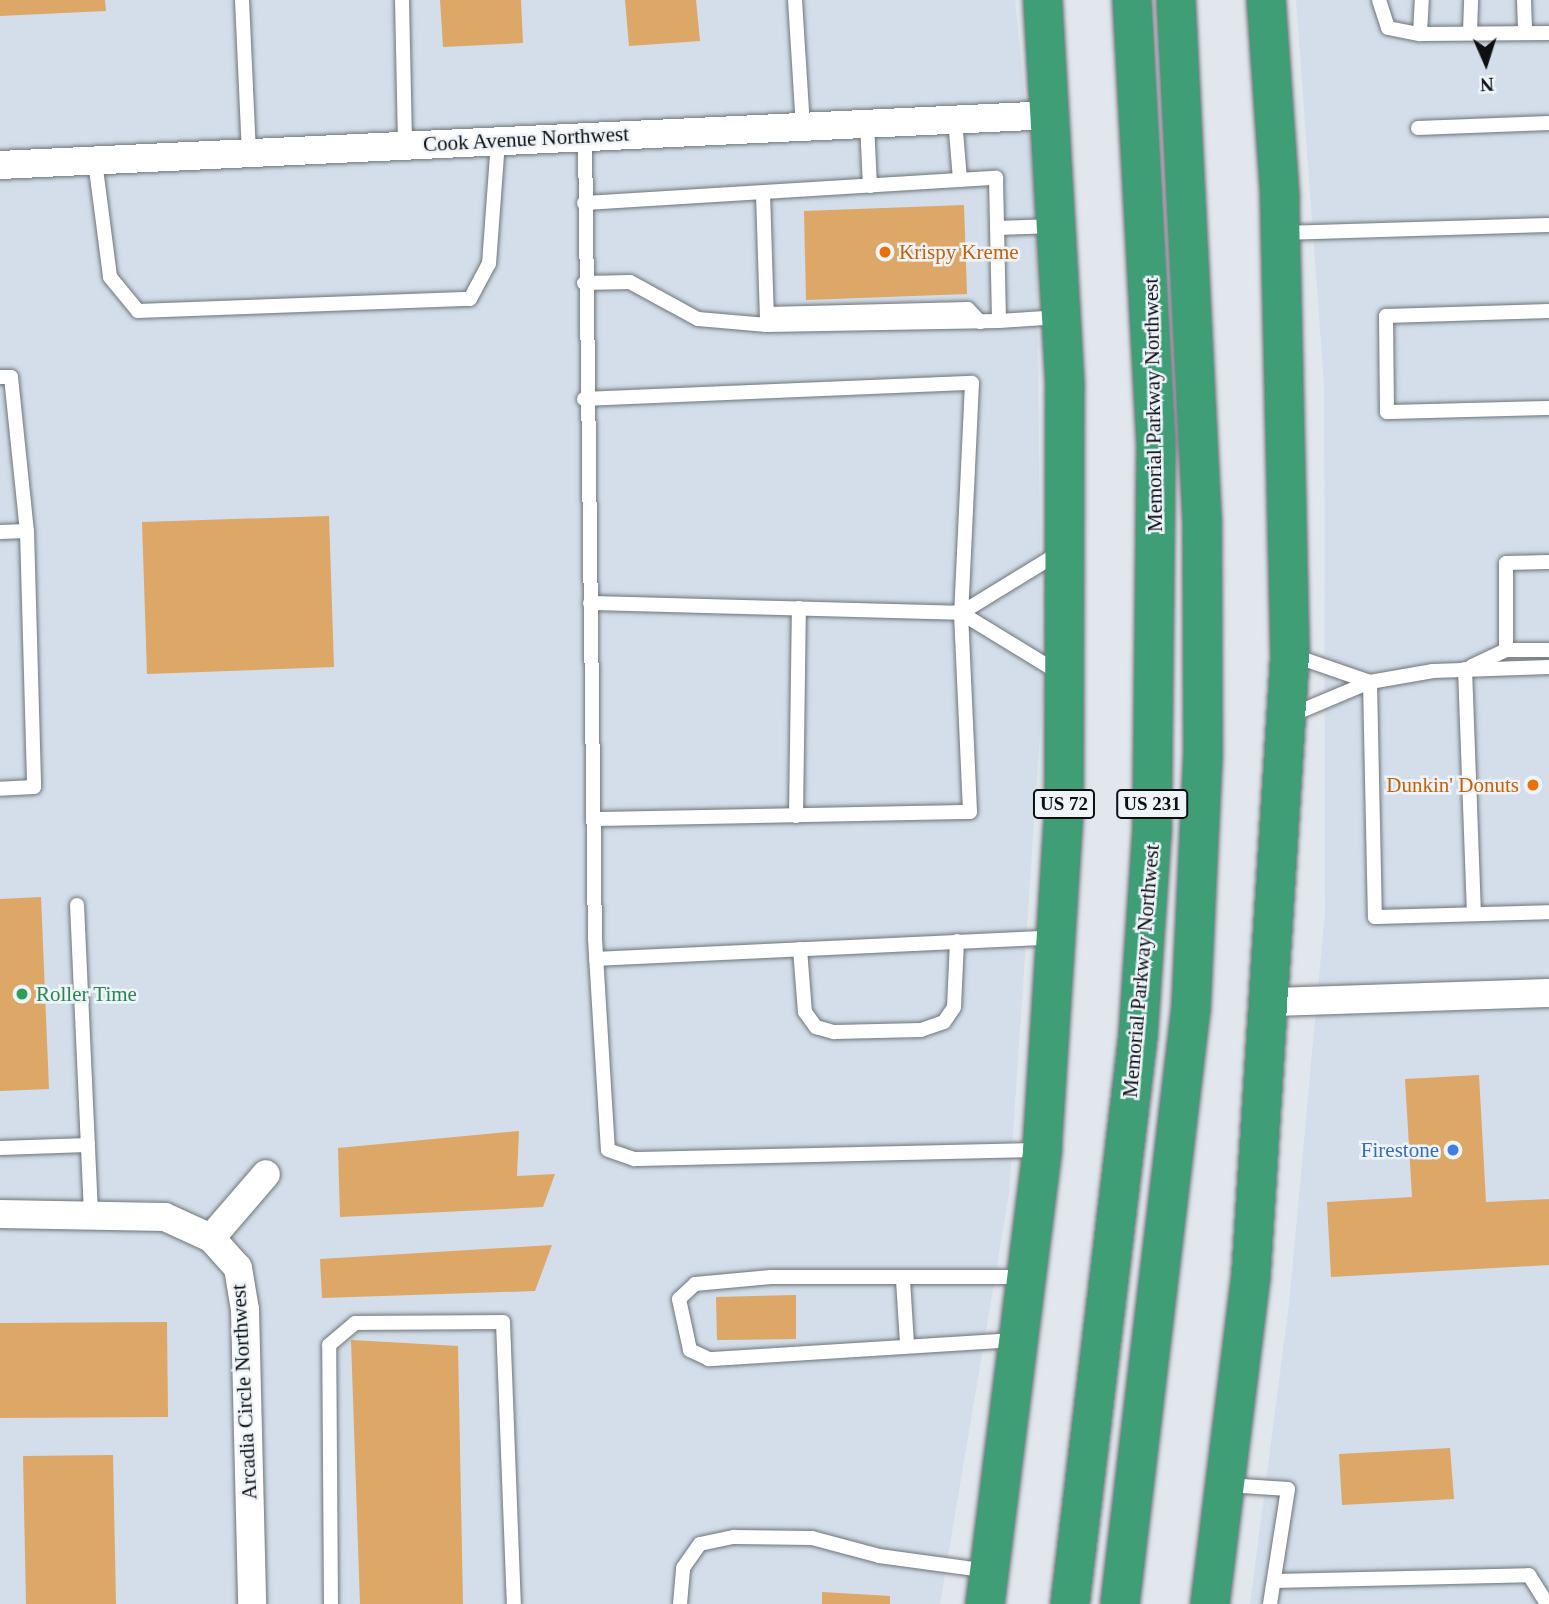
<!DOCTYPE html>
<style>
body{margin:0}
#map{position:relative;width:1549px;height:1604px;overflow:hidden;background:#e1e7ec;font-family:Georgia,serif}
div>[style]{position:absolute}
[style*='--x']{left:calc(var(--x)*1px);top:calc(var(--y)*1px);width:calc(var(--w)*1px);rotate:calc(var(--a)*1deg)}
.built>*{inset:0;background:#d3deea}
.building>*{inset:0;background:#dca767}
.roads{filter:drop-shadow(0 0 2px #6f7479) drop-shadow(0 0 2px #6f7479)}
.lane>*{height:14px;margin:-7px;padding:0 7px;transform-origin:7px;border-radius:7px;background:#fff}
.street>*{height:28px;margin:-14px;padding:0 14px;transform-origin:14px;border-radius:14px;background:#fff}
.highway>*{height:38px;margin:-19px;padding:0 19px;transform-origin:19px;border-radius:19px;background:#409e76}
.dots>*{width:19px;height:19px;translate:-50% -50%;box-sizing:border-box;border:4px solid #eef4fa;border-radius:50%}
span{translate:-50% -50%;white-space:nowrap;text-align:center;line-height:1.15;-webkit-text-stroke:5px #eef4fa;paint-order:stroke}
.shield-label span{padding:2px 5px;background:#eef4fa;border:2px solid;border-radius:5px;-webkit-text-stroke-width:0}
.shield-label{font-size:19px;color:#0d0f11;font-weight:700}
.street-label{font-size:21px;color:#0d0f11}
.food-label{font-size:21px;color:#c56008}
.left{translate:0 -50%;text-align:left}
.right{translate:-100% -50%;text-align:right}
.leisure-label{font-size:21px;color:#27864d}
.shop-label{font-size:21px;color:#366cbe}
.north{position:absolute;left:1451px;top:28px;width:70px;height:70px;-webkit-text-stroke:5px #eef4fa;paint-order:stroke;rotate:177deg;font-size:19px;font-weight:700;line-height:28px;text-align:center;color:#0d0f11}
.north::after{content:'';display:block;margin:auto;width:24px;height:32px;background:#0d0f11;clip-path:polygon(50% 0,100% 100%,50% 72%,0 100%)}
</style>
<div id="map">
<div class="built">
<div style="clip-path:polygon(0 0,1015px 0,1036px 209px,1042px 703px,1009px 1194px,940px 1604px,0 1604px)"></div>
<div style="clip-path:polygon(1296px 0,1549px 0,1549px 1604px,1250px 1604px,1289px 1304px,1325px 912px,1324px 385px)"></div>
</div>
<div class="building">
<div style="clip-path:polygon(0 0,105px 0,106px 11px,0 16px)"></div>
<div style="clip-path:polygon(440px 0,521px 0,523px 43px,443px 47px)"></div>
<div style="clip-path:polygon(625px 0,696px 0,700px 41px,629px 46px)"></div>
<div style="clip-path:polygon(964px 205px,967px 294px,806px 300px,804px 211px)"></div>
<div style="clip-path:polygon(329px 516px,334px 667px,147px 674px,142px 522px)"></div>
<div style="clip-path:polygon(41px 897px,49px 1089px,0 1091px,0 899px)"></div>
<div style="clip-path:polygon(1479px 1075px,1486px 1202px,1549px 1199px,1549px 1265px,1331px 1277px,1327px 1202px,1412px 1197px,1405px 1079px)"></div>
<div style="clip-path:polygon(519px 1131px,517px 1176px,555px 1174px,543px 1207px,340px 1217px,338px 1148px)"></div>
<div style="clip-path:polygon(552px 1245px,535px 1291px,322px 1298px,320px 1259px)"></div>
<div style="clip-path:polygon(796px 1295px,796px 1339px,717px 1340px,716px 1297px)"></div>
<div style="clip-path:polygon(167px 1322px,168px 1417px,0 1418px,0 1323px)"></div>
<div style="clip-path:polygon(351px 1340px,458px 1346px,463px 1604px,360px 1604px)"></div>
<div style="clip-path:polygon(1450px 1448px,1454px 1499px,1342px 1505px,1339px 1454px)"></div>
<div style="clip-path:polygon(113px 1455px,116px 1604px,26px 1604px,23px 1456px)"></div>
<div style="clip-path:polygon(822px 1592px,890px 1596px,890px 1604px,822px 1604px)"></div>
</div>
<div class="roads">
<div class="lane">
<div style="--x:242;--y:0;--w:153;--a:87.4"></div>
<div style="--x:402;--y:0;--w:145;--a:88.8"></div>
<div style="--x:795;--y:0;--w:126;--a:86.4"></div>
<div style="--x:1379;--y:0;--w:29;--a:72"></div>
<div style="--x:1388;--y:28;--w:33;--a:11"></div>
<div style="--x:1420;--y:34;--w:129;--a:-0.4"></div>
<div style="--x:1524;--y:0;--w:33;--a:88"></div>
<div style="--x:1470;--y:32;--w:32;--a:-88"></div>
<div style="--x:1420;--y:34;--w:34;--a:-87"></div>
<div style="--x:955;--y:119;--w:61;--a:85.3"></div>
<div style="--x:867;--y:123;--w:63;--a:87.3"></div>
<div style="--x:1418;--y:128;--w:131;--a:-2.2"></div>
<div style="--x:585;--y:137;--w:802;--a:89.29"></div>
<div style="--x:595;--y:939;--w:211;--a:86.5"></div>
<div style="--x:608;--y:1150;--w:28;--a:19"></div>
<div style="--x:634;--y:1159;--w:406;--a:-1.3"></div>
<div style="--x:95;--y:161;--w:117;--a:82.6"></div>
<div style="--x:110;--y:277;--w:44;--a:50.5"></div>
<div style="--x:138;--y:311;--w:332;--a:-2.1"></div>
<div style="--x:470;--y:299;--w:40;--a:-62"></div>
<div style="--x:489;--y:264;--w:123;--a:-85.8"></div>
<div style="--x:763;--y:193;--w:127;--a:88.2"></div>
<div style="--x:584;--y:203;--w:413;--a:-3.5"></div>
<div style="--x:996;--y:178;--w:143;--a:88.8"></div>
<div style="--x:999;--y:321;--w:61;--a:-3.8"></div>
<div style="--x:997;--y:228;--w:58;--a:-2"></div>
<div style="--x:1281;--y:233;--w:268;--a:-1.7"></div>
<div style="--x:584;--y:283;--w:46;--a:-1.2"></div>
<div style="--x:630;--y:282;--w:77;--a:28.6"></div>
<div style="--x:698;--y:319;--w:69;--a:5"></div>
<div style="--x:767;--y:325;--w:232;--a:-1"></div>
<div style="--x:1549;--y:311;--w:163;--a:178.2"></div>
<div style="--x:1386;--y:316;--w:96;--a:89.4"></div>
<div style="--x:1387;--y:412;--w:162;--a:-1.4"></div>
<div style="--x:767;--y:314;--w:201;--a:-1.4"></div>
<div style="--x:968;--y:309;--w:18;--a:47"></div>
<div style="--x:0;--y:377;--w:11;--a:0"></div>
<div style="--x:11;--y:377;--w:155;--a:84.1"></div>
<div style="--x:27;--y:531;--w:256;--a:88.4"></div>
<div style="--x:34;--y:787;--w:34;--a:177"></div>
<div style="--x:584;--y:399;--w:388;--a:-2.4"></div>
<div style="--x:972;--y:383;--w:230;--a:92.7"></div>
<div style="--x:961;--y:613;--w:199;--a:87.4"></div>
<div style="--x:970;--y:812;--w:377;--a:178.9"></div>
<div style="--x:0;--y:532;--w:27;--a:-2"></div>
<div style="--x:590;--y:603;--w:371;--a:1.5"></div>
<div style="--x:961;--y:613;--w:117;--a:31.4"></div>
<div style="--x:961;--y:613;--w:119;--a:-31.5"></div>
<div style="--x:1506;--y:650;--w:87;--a:-90"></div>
<div style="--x:1506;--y:563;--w:43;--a:-1.3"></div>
<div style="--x:1292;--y:655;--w:83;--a:19.1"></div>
<div style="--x:1472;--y:666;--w:38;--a:-25"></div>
<div style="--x:1506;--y:650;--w:43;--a:0"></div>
<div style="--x:1465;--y:669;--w:245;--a:87.9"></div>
<div style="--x:1370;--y:682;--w:235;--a:88.8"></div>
<div style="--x:1375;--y:917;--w:174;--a:-1.6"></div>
<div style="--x:1289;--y:716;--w:88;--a:-22.8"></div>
<div style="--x:1370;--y:682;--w:64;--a:-9.9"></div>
<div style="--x:1433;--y:671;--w:116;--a:-2"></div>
<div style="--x:796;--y:816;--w:208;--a:-89.2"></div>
<div style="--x:77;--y:905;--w:309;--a:87.4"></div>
<div style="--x:800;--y:949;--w:63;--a:85.5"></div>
<div style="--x:805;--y:1012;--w:19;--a:54"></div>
<div style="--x:816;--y:1027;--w:19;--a:16"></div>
<div style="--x:834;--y:1032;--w:87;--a:-1.3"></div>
<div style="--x:921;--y:1030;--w:24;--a:-19"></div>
<div style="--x:944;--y:1022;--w:18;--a:-56"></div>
<div style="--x:954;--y:1007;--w:66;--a:-87.4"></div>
<div style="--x:596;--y:959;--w:460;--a:-2.7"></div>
<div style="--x:0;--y:1148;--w:88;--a:-2"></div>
<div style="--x:903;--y:1280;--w:63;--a:86.4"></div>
<div style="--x:1015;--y:1340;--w:307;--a:176.4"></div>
<div style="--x:709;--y:1359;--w:21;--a:-155"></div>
<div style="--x:690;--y:1350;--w:52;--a:-102.2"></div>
<div style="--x:679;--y:1299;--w:22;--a:-43"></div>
<div style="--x:695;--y:1284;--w:76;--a:-5.3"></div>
<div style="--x:771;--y:1277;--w:252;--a:0"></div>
<div style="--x:1227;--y:1485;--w:61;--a:3.8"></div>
<div style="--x:1288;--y:1489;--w:116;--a:98.9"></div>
<div style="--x:1274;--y:1581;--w:255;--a:-1.3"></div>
<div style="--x:1529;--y:1575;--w:34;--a:58"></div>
<div style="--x:331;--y:1604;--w:259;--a:-90.4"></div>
<div style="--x:329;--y:1345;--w:34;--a:-40"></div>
<div style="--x:355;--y:1323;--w:148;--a:-0.4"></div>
<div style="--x:503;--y:1322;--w:282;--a:87.8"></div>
<div style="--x:680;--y:1604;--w:36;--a:-85"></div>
<div style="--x:683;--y:1568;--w:29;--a:-55"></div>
<div style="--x:700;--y:1544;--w:35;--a:-12"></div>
<div style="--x:734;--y:1537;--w:78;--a:0.7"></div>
<div style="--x:812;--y:1538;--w:69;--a:15"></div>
<div style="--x:879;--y:1556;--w:110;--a:7.8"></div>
</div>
<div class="street">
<div style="--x:0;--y:165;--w:1052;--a:-2.72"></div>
<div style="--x:1273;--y:1002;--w:276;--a:-1.9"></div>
<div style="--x:0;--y:1214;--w:165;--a:1"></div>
<div style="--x:165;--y:1217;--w:51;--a:24.5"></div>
<div style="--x:211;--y:1238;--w:40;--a:48"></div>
<div style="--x:238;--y:1268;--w:43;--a:80.5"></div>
<div style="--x:245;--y:1310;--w:294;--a:88.6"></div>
<div style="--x:211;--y:1238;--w:84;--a:-49.3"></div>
</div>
<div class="highway">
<div style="--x:985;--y:1604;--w:458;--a:-82.8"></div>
<div style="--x:1042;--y:1150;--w:339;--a:-86.3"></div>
<div style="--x:1064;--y:812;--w:426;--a:-89.9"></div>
<div style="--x:1065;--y:386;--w:387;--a:-93.3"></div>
<div style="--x:1070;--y:1604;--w:572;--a:-83.17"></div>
<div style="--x:1138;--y:1036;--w:204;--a:-86.1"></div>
<div style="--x:1152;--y:832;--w:389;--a:-89.4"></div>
<div style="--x:1156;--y:443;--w:444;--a:-93.1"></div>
<div style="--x:1120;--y:1604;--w:600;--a:-83.21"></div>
<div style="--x:1191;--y:1008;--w:253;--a:-87.3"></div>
<div style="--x:1203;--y:755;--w:236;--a:-90.2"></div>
<div style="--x:1202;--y:519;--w:520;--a:-92.87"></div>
<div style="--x:1210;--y:1604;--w:332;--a:-82.9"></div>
<div style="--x:1251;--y:1275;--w:621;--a:-86.4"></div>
<div style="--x:1290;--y:655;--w:457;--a:-91.3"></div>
<div style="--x:1280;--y:198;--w:198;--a:-94"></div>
</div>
</div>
<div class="dots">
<div style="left:885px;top:252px;background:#e8710a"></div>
<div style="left:1533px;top:785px;background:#e8710a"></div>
<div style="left:22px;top:994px;background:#2e9e5b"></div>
<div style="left:1453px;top:1150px;background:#3f7fe0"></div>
</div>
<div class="shield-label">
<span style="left:1064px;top:804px">US 72</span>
<span style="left:1152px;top:804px">US 231</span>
</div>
<div class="street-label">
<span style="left:526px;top:139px;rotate:-3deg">Cook Avenue Northwest</span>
<span style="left:1153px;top:405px;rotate:-91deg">Memorial Parkway Northwest</span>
<span style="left:1141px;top:971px;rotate:-85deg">Memorial Parkway Northwest</span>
<span style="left:244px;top:1392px;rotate:-93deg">Arcadia Circle Northwest</span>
</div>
<div class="food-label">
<span class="left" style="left:899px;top:252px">Krispy Kreme</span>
<span class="right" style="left:1519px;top:785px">Dunkin' Donuts</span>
</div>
<div class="leisure-label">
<span class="left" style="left:36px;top:994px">Roller Time</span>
</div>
<div class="shop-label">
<span class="right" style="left:1439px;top:1150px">Firestone</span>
</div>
<div class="north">N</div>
</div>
